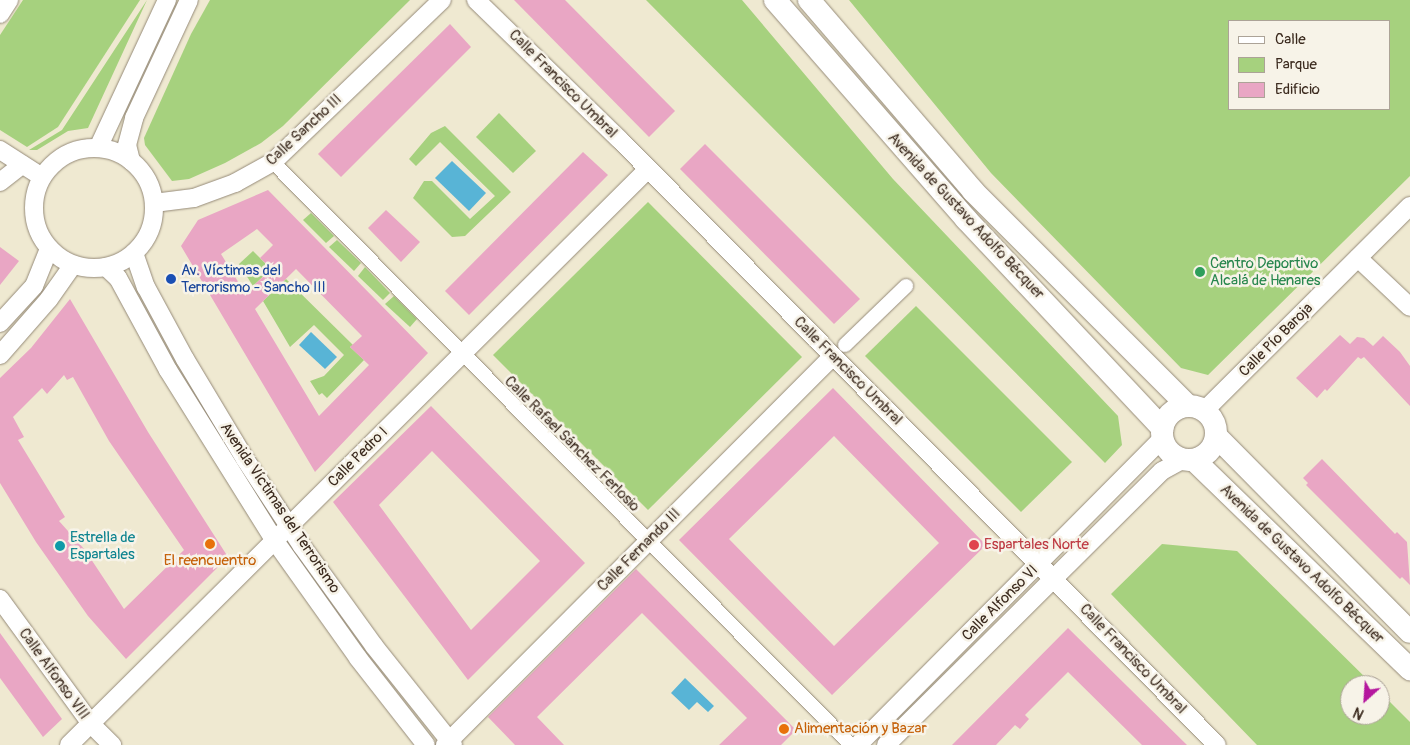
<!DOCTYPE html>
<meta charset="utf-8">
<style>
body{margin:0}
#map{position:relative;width:1410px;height:745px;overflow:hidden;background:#efe9d1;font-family:Pangolin,sans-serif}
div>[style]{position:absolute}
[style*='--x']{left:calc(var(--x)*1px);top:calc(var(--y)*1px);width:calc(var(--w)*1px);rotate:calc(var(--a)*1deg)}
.green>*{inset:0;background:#a6d17e}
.water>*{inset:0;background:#58b4d6}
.building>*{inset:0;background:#e9a6c4}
.roads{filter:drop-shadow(0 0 1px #958a78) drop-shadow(0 0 1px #958a78)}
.pedestrian>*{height:14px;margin:-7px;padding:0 7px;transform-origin:7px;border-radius:7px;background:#fff}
.minor>*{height:18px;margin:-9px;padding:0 9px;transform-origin:9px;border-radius:9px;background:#fff}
.minor>.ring{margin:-9px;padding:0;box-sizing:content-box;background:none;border:18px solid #fff;border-radius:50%}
.tertiary>*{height:22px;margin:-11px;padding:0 11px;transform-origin:11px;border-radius:11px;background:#fff}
.tertiary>.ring{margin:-11px;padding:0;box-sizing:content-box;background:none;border:22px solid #fff;border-radius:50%}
.dots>*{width:14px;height:14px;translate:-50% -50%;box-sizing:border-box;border:2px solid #f7f3e8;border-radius:50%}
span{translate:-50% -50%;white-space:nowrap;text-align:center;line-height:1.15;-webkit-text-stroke:5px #f7f3e8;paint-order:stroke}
.street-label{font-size:15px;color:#3b2a1e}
.leisure-label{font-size:15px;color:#27864d}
.left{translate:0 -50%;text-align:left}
.transit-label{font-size:15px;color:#164399}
.culture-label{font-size:15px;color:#0d838f}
.health-label{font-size:15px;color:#be3a42}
.food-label{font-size:15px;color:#c56008}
.legend{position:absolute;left:1228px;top:20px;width:162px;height:90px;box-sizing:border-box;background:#f7f3e8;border:1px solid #aca397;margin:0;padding:6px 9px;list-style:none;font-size:15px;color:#3b2a1e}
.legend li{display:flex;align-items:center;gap:10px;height:25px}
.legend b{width:25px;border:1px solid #aca397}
.north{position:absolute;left:1340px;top:675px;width:50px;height:50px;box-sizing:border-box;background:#f7f3e8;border:1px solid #aca397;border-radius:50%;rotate:206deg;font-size:14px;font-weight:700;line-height:20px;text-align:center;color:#3b2a1e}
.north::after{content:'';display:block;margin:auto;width:18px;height:22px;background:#b5179e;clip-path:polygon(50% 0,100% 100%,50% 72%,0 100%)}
</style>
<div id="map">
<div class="green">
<div style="clip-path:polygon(23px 0,140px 0,58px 127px,27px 147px,0 130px,0 35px)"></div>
<div style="clip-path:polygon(147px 0,88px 128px,68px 131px,37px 150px,29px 150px,62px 130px)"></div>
<div style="clip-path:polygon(210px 0,410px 0,283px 126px,261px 143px,225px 163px,189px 179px,172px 181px,145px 145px,144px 138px,191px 34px)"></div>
<div style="clip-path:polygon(646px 0,742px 0,893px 179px,1118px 416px,1122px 445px,1105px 463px)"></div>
<div style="clip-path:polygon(evenodd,849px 0,1410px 0,1410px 176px,1208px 375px,1181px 368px,991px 173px,849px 0,1229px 21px,1389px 21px,1389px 109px,1229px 109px,1229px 21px)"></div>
<div style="clip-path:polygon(499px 113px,536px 151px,513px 173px,476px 137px)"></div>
<div style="clip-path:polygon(445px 126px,511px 192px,465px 236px,452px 237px,413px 198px,424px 181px,432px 181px,470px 219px,495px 196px,440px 142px,416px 166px,409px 159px,431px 133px)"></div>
<div style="clip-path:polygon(648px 202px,802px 357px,648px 510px,493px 355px)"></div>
<div style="clip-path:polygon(311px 213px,334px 236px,326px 243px,303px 220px)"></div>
<div style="clip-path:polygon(337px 240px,361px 263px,354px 271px,329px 247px)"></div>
<div style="clip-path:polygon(253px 251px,271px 269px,253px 286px,239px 264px)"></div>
<div style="clip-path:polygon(365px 267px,390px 293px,383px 300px,358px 276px)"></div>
<div style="clip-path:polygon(286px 279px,353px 345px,350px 347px,364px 360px,327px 398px,322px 393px,319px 395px,310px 381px,324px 376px,344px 355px,314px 325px,290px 347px,263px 301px)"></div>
<div style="clip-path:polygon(394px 296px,417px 319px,410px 327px,385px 304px)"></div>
<div style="clip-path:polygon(916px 306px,1072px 462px,1021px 512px,865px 356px)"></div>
<div style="clip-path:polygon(1162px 544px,1237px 551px,1373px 685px,1350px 685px,1350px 715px,1380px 715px,1380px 692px,1410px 722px,1410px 745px,1257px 745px,1111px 594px)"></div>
</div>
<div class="water">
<div style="clip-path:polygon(452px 161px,486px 193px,469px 211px,435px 178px)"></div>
<div style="clip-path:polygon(311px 332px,337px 357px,325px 369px,299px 345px)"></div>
<div style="clip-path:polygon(685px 678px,714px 706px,708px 712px,697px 702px,689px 710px,671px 693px)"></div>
</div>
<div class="building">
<div style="clip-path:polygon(514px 0,565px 0,675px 111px,649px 137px)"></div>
<div style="clip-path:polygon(450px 24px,471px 47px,341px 177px,318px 154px)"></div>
<div style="clip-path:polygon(705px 144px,860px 299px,834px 324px,680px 169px)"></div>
<div style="clip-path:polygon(583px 152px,608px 175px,469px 315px,445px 291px)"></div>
<div style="clip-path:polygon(evenodd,268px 190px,428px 353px,315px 472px,181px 246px,198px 220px,268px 190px,257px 229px,273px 245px,260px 258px,272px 269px,245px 293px,221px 254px,257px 229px,268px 190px,296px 269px,362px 336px,350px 347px,369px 365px,319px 416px,255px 309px,296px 269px)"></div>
<div style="clip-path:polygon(386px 210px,420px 242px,401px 262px,368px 228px)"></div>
<div style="clip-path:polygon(0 247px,19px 261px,0 285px)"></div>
<div style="clip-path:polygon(evenodd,70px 299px,148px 432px,228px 557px,126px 659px,88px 616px,36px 542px,0 483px,0 378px,31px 348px,70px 299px,64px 375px,67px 380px,73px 377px,109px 441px,184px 550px,124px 609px,85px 550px,59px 521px,65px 517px,18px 440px,24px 437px,13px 417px,42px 388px,47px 394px,64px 375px)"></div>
<div style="clip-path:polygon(1340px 335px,1350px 344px,1357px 337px,1364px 338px,1373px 346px,1383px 336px,1400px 352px,1410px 366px,1410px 406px,1364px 357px,1361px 359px,1358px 357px,1327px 391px,1325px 389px,1317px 398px,1296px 378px)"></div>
<div style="clip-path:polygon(evenodd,833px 388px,986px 545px,832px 695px,679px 540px,833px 388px,834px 436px,939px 543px,834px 646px,729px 539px,834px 436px)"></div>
<div style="clip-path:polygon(evenodd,431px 406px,585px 563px,468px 680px,333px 502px,431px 406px,432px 451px,540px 561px,471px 630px,379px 505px,432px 451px)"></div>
<div style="clip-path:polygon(1322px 459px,1395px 534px,1397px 532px,1407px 542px,1410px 585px,1402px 577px,1400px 579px,1306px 485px,1308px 483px,1303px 478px)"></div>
<div style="clip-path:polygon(636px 569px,796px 730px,781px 745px,719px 745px,747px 718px,642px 613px,537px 717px,564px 745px,515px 745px,488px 717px)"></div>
<div style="clip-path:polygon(1068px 628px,1187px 745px,1142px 745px,1068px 672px,1025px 715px,1029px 719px,1020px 729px,1015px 725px,996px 745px,952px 745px)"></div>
<div style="clip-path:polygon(0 633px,62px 719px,43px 737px,0 678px)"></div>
</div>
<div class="roads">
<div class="pedestrian">
<div style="--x:273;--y:162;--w:821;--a:45.25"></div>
<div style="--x:845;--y:345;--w:85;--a:-44"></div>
</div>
<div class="minor">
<div style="--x:476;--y:0;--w:199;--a:44.2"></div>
<div style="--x:619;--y:139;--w:851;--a:45.38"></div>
<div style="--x:0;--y:14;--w:17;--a:-57"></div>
<div style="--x:98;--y:148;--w:163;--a:-65"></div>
<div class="ring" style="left:34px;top:148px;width:102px;height:102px"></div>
<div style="--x:0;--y:150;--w:50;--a:32.7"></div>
<div style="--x:131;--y:161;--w:16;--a:-104"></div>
<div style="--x:127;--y:145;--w:28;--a:-75"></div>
<div style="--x:134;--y:118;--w:130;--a:-65"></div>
<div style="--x:0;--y:182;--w:28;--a:-38"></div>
<div style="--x:154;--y:203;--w:40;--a:-7.1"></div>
<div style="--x:194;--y:198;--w:44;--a:-20.1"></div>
<div style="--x:235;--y:183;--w:43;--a:-28.9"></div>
<div style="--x:273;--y:162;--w:234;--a:-43.8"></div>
<div style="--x:134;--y:253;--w:36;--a:71"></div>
<div style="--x:146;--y:287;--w:82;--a:61.6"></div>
<div style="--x:185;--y:359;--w:117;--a:59"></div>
<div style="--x:245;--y:459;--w:104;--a:56.8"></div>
<div style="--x:302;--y:546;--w:123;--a:54.2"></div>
<div style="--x:374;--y:646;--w:127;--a:51.4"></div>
<div style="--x:1358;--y:258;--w:71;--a:43.3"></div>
<div style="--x:106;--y:267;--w:16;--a:43"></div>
<div style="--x:118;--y:278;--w:105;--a:61.5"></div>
<div style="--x:168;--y:370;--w:202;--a:58"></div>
<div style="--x:275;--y:541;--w:143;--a:54.6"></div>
<div style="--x:358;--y:658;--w:110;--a:52"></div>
<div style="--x:0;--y:323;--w:50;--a:-47.4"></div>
<div style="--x:34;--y:286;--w:40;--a:-68"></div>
<div style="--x:0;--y:355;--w:74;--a:-48.8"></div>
<div style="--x:49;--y:299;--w:42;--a:-54.8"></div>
<div style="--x:1205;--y:410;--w:289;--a:-44.9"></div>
<div style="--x:0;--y:599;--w:155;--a:53.9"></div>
<div style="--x:91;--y:724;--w:30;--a:45"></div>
<div style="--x:69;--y:745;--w:817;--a:-44.85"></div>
<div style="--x:445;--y:745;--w:549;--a:-45.07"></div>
<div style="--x:858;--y:745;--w:431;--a:-45.2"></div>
<div style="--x:886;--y:745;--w:389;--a:-44.8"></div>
<div style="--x:1162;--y:471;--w:23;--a:-29"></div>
</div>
<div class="tertiary">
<div style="--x:775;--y:0;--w:291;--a:48.9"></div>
<div style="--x:966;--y:219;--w:287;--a:46.8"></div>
<div style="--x:809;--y:0;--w:252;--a:49.3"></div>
<div style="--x:973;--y:191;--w:303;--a:45"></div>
<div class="ring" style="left:1162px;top:406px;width:32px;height:32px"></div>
<div style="--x:1217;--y:437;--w:274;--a:45.3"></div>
<div style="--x:1194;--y:460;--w:301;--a:44.1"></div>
</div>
</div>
<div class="dots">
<div style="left:1200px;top:272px;background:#2e9e5b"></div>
<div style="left:171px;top:279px;background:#1a4fb4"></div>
<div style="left:210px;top:544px;background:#e8710a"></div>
<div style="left:974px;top:545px;background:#e0444e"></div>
<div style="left:60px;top:546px;background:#0f9aa8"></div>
<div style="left:784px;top:729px;background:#e8710a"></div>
</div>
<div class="street-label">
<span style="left:563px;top:84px;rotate:45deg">Calle Francisco Umbral</span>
<span style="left:304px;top:130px;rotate:-43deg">Calle Sancho III</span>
<span style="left:966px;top:216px;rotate:47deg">Avenida de Gustavo Adolfo Bécquer</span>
<span style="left:1276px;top:340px;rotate:-45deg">Calle Pío Baroja</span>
<span style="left:848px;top:371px;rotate:45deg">Calle Francisco Umbral</span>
<span style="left:572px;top:444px;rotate:45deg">Calle Rafael Sánchez Ferlosio</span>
<span style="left:358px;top:457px;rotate:-45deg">Calle Pedro I</span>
<span style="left:280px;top:508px;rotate:56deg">Avenida Víctimas del Terrorismo</span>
<span style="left:639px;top:550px;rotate:-45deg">Calle Fernando III</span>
<span style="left:1302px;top:564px;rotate:44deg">Avenida de Gustavo Adolfo Bécquer</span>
<span style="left:1000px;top:603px;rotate:-45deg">Calle Alfonso VI</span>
<span style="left:1133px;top:659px;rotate:46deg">Calle Francisco Umbral</span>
<span style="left:54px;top:674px;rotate:54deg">Calle Alfonso VIII</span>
</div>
<div class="leisure-label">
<span class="left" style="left:1210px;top:272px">Centro Deportivo<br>Alcalá de Henares</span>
</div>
<div class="transit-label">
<span class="left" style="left:181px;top:279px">Av. Víctimas del<br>Terrorismo - Sancho III</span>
</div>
<div class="culture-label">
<span class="left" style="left:70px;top:546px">Estrella de<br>Espartales</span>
</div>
<div class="health-label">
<span class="left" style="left:984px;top:545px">Espartales Norte</span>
</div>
<div class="food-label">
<span style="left:210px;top:561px">El reencuentro</span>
<span class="left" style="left:794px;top:729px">Alimentación y Bazar</span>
</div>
<ul class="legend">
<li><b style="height:6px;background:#fff"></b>Calle</li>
<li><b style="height:14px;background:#a6d17e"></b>Parque</li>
<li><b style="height:14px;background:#e9a6c4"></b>Edificio</li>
</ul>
<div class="north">N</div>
</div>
